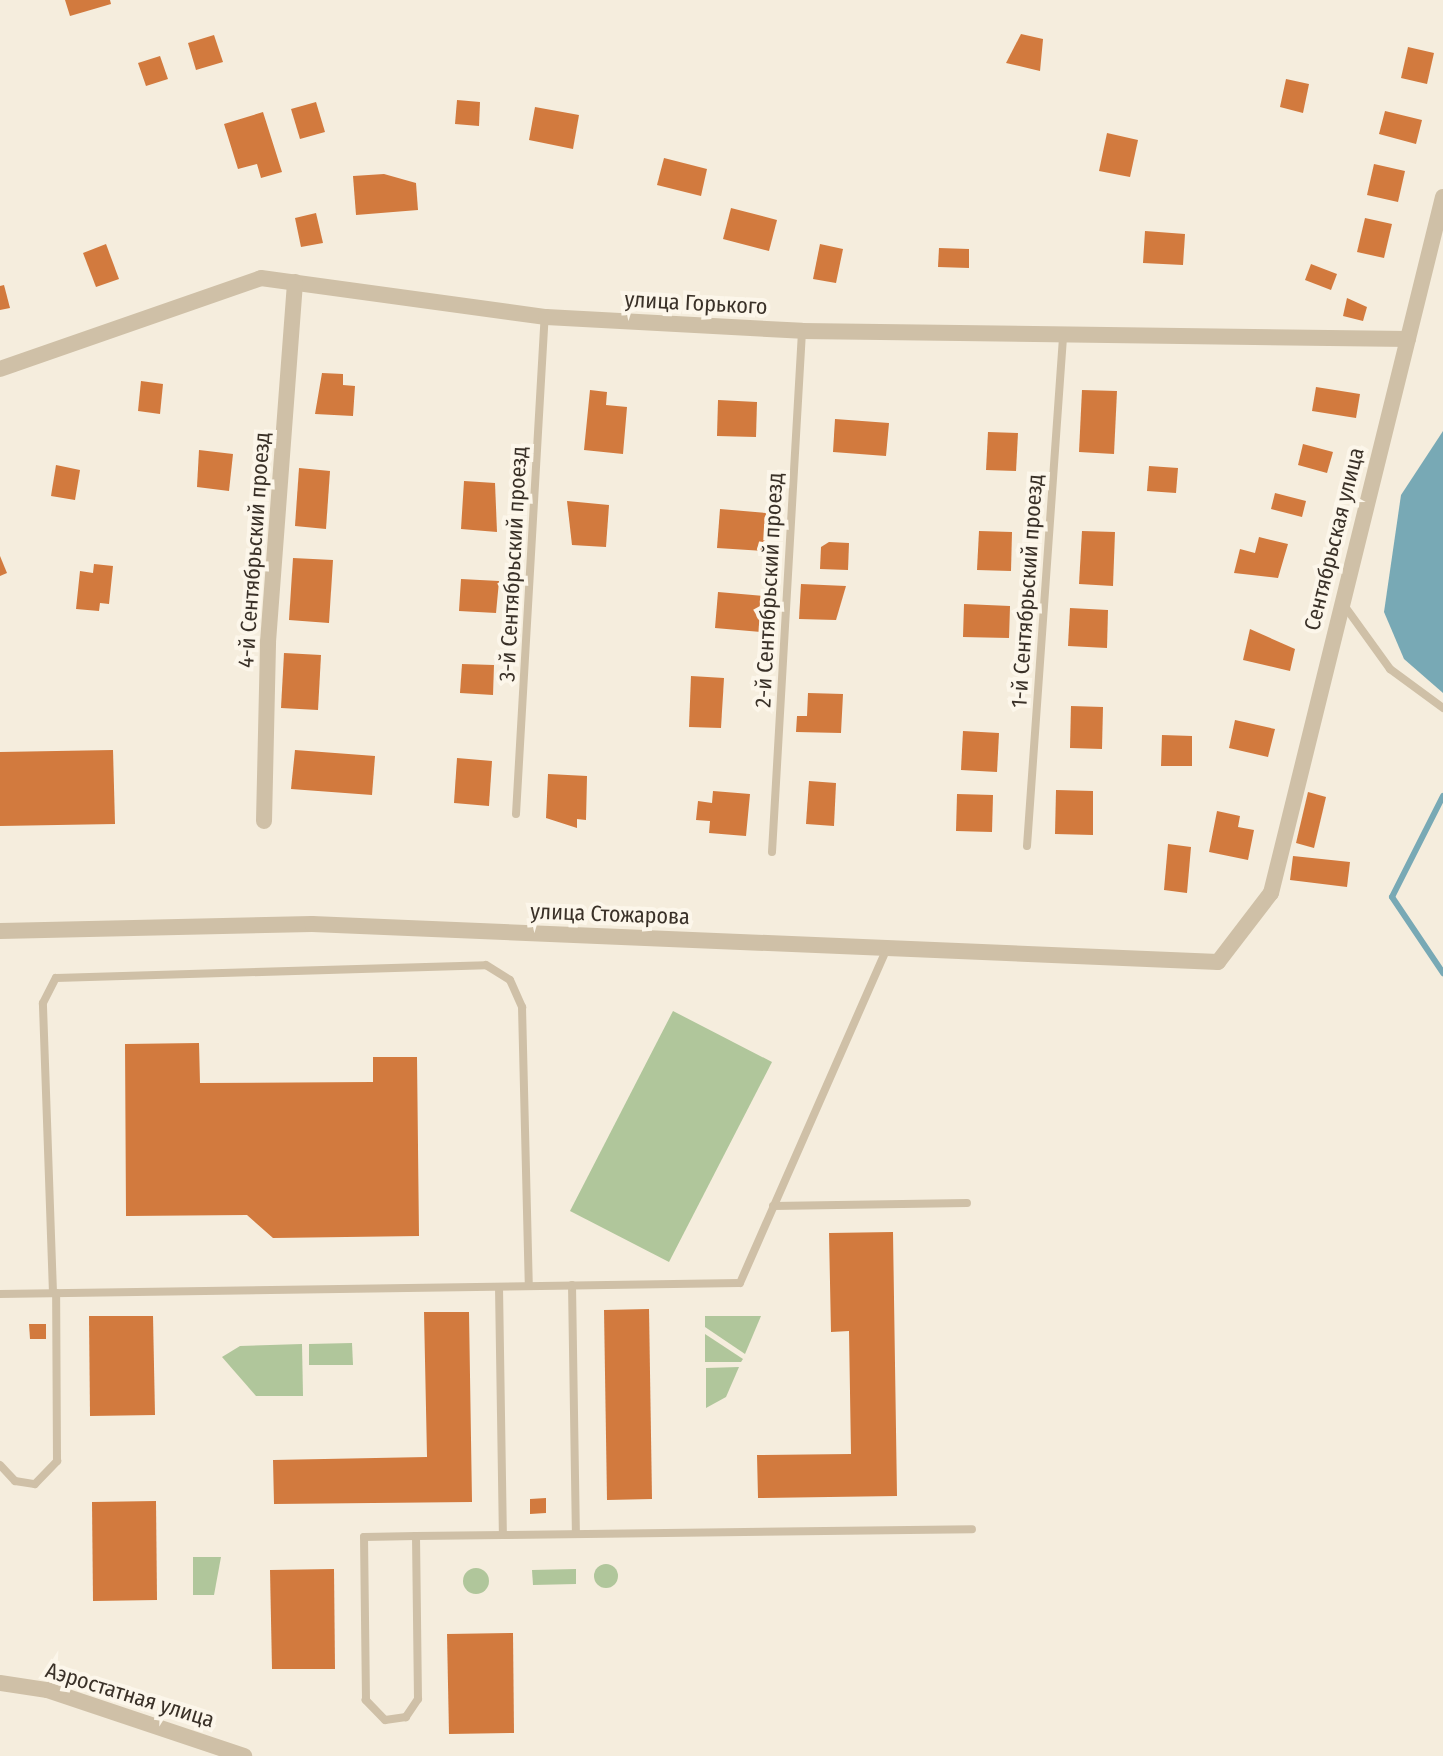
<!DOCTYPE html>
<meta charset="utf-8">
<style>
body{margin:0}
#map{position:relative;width:1443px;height:1756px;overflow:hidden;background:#f5eddd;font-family:"Fira Sans Condensed",sans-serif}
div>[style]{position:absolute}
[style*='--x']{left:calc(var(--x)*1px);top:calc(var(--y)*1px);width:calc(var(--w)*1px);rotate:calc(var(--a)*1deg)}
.green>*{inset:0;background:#b0c69b}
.round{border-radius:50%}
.water>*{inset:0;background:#78a9b5}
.stream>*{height:6px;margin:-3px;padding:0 3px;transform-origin:3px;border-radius:3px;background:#78a9b5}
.building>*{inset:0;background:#d27a3e}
.service>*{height:8px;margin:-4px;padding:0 4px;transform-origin:4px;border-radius:4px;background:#cfc0a7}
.minor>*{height:16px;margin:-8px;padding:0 8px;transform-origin:8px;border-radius:8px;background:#cfc0a7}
span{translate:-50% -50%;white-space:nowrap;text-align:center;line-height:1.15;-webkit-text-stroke:8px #fcf6ea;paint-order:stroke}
.street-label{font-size:22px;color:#3a3128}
</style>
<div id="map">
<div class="green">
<div style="clip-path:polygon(673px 1011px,772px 1062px,669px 1262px,570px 1211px)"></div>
<div style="clip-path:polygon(705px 1316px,761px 1316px,745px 1354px,705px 1327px)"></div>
<div style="clip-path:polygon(705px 1334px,743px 1359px,741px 1362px,705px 1362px)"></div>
<div style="clip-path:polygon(352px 1343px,353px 1365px,309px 1365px,309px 1344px)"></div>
<div style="clip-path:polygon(302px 1344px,303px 1396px,256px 1396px,222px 1357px,240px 1346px)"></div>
<div style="clip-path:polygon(739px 1367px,726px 1397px,706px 1408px,706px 1368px)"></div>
<div style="clip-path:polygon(193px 1557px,221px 1557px,214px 1595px,193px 1595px)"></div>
<div class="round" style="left:594px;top:1564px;width:24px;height:24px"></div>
<div class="round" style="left:463px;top:1568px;width:26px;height:26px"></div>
<div style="clip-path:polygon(576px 1569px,576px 1584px,533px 1585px,532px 1570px)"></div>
</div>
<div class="water">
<div style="clip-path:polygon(1443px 431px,1443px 693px,1404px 659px,1384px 612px,1401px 495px)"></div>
</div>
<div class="stream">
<div style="--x:1443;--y:796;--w:113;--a:116.8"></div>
<div style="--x:1392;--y:897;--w:92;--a:56.1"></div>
</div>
<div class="building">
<div style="clip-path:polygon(65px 0,110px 0,111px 4px,70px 16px)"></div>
<div style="clip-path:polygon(1021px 34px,1043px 39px,1040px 71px,1006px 63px)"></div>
<div style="clip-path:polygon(214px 35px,223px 62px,196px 70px,188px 43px)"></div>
<div style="clip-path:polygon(1408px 47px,1434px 53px,1427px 84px,1401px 78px)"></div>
<div style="clip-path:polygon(160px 56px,168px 79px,146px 86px,138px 63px)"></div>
<div style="clip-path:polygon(1286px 79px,1309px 84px,1303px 113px,1280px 107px)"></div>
<div style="clip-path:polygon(457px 100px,480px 102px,479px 126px,455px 124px)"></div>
<div style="clip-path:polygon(316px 102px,325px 132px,300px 139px,291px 109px)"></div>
<div style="clip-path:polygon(535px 107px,579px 115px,573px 149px,529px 140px)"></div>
<div style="clip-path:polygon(1385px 111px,1422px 120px,1416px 144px,1379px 134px)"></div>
<div style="clip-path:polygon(263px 112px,282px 172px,261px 178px,257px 164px,238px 169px,224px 124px)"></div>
<div style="clip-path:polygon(1107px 133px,1138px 140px,1130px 177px,1099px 171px)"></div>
<div style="clip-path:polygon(664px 158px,707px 169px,701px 196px,657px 185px)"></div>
<div style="clip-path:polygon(1374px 164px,1405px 171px,1398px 202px,1367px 195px)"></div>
<div style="clip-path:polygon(384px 174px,416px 183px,418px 210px,356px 215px,353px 176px)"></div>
<div style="clip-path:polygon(731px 208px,777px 220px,769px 251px,723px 239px)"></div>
<div style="clip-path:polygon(316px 213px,323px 243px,301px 247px,295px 218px)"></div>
<div style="clip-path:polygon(1365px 218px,1392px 224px,1384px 258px,1357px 252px)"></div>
<div style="clip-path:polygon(1145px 231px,1185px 234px,1183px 265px,1143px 263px)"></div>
<div style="clip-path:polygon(106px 244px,119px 279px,96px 287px,83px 253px)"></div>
<div style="clip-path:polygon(820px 244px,843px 249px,836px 283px,813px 279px)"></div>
<div style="clip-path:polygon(939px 248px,969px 249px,969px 268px,938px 267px)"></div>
<div style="clip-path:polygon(1311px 264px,1337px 274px,1331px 290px,1305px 280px)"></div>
<div style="clip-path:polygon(4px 285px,10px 308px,0 310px,0 286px)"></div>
<div style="clip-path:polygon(1347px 298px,1367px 307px,1363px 321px,1343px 316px)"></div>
<div style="clip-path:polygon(322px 373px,343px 374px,343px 385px,355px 386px,353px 416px,315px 414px)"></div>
<div style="clip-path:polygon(141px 381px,163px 384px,160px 414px,138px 411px)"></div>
<div style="clip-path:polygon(1316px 387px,1360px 394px,1356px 418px,1312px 411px)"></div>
<div style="clip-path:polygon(590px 390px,607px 392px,606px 405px,627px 407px,623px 454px,584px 450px)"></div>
<div style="clip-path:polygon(1082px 390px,1117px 391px,1114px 454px,1079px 452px)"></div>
<div style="clip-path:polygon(718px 400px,757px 402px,756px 437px,717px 436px)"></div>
<div style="clip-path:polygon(835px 419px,889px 423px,886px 456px,833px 452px)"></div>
<div style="clip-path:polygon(988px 432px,1018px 433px,1016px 471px,986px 470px)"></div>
<div style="clip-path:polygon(1303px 444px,1333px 452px,1327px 473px,1298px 465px)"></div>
<div style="clip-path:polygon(199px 450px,233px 454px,229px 491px,197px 487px)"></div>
<div style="clip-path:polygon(56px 465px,80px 470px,75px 500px,51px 496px)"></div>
<div style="clip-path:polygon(1149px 466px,1178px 468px,1176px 493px,1147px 491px)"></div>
<div style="clip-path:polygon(299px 468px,330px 471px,326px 529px,295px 526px)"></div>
<div style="clip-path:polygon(464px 481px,495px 483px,497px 532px,461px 529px)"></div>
<div style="clip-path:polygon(1275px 493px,1306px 501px,1302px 517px,1271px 509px)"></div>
<div style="clip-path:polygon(567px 501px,609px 505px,606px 547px,572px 545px)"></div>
<div style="clip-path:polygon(720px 509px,766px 513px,764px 551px,717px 548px)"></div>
<div style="clip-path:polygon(979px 531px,1012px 532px,1011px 571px,977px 570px)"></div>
<div style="clip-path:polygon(1082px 531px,1115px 532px,1113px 586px,1079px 584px)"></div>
<div style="clip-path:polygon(1259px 537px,1288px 544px,1278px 578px,1234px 573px,1240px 549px,1255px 553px)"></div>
<div style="clip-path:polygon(829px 542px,849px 543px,848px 570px,820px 569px,821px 547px)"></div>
<div style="clip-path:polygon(0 556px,7px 573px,0 576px)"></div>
<div style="clip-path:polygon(293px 558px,333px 560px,329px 623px,289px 620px)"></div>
<div style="clip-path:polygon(94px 564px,113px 566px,109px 604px,100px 603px,99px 611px,76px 609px,80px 571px,93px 573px)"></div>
<div style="clip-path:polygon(461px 579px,499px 581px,496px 613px,459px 611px)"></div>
<div style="clip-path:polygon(801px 584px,846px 586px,836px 620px,799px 619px)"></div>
<div style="clip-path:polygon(718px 592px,764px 596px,761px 632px,715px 628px)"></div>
<div style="clip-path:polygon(964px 604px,1010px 606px,1009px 638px,963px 637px)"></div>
<div style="clip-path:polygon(1070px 608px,1108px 610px,1107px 648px,1068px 646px)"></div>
<div style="clip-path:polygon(1250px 629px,1295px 649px,1290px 671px,1243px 660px)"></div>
<div style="clip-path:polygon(284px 653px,321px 655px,318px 710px,281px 708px)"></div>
<div style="clip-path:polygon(462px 664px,494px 665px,493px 695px,460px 693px)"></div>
<div style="clip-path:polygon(691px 676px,724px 678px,721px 728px,689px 727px)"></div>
<div style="clip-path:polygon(808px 693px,843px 694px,841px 733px,796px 732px,797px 716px,807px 716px)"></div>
<div style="clip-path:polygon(1071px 706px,1103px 707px,1102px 749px,1070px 748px)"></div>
<div style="clip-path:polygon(1235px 720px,1275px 729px,1268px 757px,1229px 748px)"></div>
<div style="clip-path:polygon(963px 731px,999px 733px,997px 772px,961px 770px)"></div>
<div style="clip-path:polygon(1162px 735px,1192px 736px,1192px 766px,1161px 766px)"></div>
<div style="clip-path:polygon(113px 750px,115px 824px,0 826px,0 752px)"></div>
<div style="clip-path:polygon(295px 750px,375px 756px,372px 795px,291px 789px)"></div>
<div style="clip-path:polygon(457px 758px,492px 761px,489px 806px,454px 803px)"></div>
<div style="clip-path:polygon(548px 774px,587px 776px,586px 820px,577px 819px,577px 828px,546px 818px)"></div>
<div style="clip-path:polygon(809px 781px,836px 783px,834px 826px,806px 824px)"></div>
<div style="clip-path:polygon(1056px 790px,1093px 791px,1093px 835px,1055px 834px)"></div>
<div style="clip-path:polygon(713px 791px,750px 794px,746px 836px,709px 833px,710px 821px,696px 820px,698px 801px,712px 803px)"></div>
<div style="clip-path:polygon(1308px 792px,1326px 797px,1314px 848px,1296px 843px)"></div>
<div style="clip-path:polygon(957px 794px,993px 795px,992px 832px,956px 831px)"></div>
<div style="clip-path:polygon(1217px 811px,1240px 816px,1238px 827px,1254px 830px,1248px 860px,1209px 852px)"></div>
<div style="clip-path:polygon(1168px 844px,1191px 847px,1187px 893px,1164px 890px)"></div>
<div style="clip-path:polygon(1293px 856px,1350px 862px,1347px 887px,1290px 880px)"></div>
<div style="clip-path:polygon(199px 1043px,200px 1083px,373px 1082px,373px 1057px,417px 1057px,419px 1236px,273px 1238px,247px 1215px,126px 1216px,125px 1044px)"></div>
<div style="clip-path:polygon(893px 1232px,897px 1496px,758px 1498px,757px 1455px,851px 1454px,849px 1331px,831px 1332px,829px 1233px)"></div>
<div style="clip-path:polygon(649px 1309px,652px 1499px,607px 1500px,604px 1310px)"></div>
<div style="clip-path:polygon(424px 1312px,469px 1312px,472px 1502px,274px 1504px,273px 1460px,427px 1457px)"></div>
<div style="clip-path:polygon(89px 1316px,153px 1316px,155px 1415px,90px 1416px)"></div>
<div style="clip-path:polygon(29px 1324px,46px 1324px,46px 1339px,30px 1339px)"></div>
<div style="clip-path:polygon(546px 1498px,546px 1513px,530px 1514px,530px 1499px)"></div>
<div style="clip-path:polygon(156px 1501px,157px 1600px,93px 1601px,92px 1502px)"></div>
<div style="clip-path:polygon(334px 1569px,335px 1669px,272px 1669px,270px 1570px)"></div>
<div style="clip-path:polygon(513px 1633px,514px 1733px,449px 1734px,447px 1634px)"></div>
</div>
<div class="service">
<div style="--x:1341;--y:601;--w:84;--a:54.2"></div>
<div style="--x:1390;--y:669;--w:66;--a:36.3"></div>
<div style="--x:516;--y:814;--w:498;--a:-86.7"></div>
<div style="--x:1027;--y:846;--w:509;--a:-85.95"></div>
<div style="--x:772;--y:852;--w:521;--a:-86.7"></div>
<div style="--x:773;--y:1206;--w:194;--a:-0.9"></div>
<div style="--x:572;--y:1285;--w:249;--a:89.1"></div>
<div style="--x:499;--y:1287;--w:248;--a:89.1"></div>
<div style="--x:503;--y:1535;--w:469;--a:-0.7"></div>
<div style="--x:53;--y:1293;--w:290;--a:-92"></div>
<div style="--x:43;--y:1003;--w:28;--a:-63"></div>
<div style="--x:56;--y:978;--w:430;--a:-1.7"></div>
<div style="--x:486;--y:965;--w:28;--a:32"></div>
<div style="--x:510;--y:980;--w:30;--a:66"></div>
<div style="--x:522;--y:1007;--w:279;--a:88.6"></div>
<div style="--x:0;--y:1294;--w:740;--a:-0.85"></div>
<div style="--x:740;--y:1283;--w:366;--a:-66.3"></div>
<div style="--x:0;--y:1465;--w:22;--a:47"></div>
<div style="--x:15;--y:1481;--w:20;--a:9"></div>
<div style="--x:35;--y:1484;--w:32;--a:-46"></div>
<div style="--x:57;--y:1461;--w:168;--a:-90.3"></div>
<div style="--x:416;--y:1536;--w:163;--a:89.3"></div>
<div style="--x:418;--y:1699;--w:22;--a:124"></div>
<div style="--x:406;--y:1717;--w:21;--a:172"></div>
<div style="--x:385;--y:1720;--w:28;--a:-134"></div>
<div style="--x:366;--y:1700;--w:163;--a:-90.7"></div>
<div style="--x:364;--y:1537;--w:52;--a:-1.1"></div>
<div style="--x:416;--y:1536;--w:87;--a:-0.7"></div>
</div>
<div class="minor">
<div style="--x:0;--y:369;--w:276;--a:-19.2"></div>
<div style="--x:261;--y:278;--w:288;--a:7.8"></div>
<div style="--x:546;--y:317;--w:256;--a:3.1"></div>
<div style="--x:802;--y:331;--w:606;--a:0.76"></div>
<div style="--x:264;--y:821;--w:179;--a:-88.7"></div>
<div style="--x:268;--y:642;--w:361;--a:-85.7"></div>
<div style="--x:0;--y:931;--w:312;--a:-1.3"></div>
<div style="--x:312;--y:924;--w:907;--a:2.4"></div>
<div style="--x:1218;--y:962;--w:87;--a:-52.5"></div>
<div style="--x:1271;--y:893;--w:717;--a:-76.12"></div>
<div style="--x:0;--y:1683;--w:48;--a:8.5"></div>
<div style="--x:47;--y:1690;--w:208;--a:18.5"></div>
</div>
<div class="street-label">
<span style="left:696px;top:303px;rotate:3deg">улица Горького</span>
<span style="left:1334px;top:539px;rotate:-76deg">Сентябрьская улица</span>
<span style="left:254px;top:550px;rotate:-86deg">4-й Сентябрьский проезд</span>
<span style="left:513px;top:564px;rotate:-87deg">3-й Сентябрьский проезд</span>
<span style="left:769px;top:590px;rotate:-87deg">2-й Сентябрьский проезд</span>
<span style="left:1027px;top:591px;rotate:-86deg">1-й Сентябрьский проезд</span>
<span style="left:610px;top:914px;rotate:2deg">улица Стожарова</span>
<span style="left:130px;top:1695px;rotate:17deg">Аэростатная улица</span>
</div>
</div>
